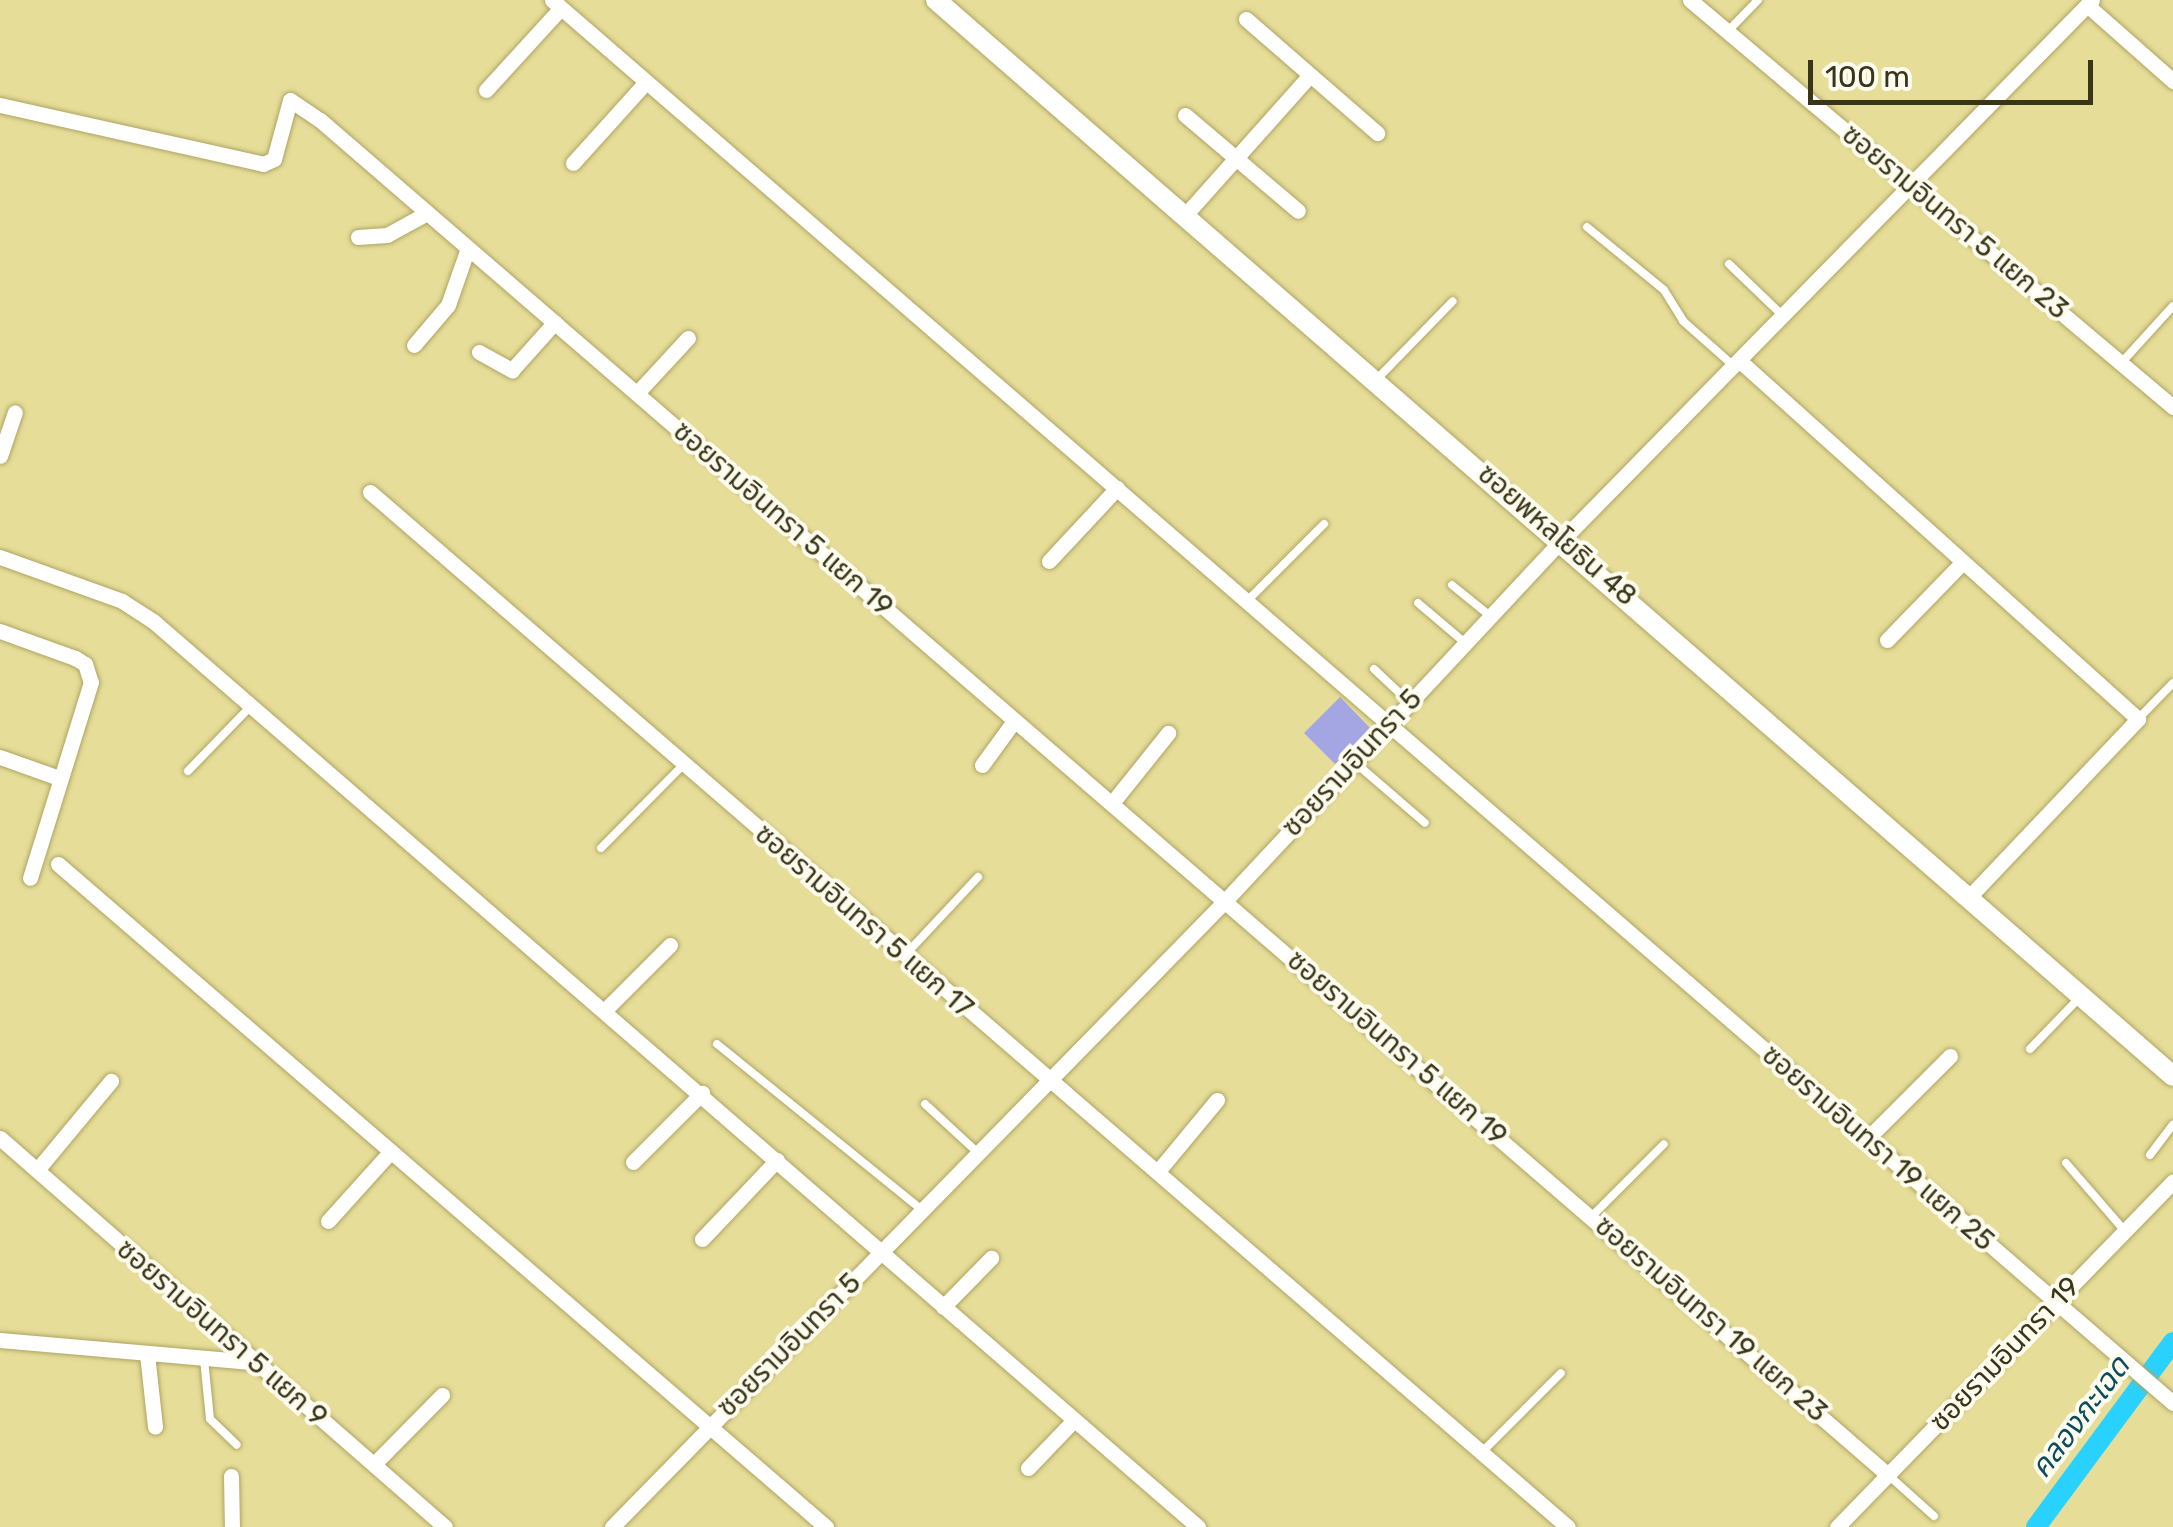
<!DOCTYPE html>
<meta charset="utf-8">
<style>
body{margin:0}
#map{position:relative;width:2173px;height:1527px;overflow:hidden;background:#e6dd99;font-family:Rubik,"Noto Sans Thai",sans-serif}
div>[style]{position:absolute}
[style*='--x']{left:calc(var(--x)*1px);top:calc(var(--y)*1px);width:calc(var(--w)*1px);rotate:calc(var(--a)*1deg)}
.canal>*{height:20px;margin:-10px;padding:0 10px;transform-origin:10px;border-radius:10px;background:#29d2fe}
.building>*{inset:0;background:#a3a6e3}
.roads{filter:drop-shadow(0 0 2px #afa563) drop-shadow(0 0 2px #afa563)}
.service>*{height:8px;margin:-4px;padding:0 4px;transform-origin:4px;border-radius:4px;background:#fff}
.minor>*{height:15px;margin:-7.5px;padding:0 7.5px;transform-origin:7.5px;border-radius:7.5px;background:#fff}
.tertiary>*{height:20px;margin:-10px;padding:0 10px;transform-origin:10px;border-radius:10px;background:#fff}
span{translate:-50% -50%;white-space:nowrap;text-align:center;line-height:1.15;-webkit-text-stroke:8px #fefcef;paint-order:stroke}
.street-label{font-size:28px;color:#393519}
.water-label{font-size:30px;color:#094d5f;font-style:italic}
.scale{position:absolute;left:1808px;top:60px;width:285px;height:45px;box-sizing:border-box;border:5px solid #393519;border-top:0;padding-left:12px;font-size:30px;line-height:35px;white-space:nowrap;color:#393519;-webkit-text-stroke:8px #fefcef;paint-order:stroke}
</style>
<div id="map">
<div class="canal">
<div style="--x:2036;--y:1527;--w:230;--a:-53.5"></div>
</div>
<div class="building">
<div style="clip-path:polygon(1340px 697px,1371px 729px,1335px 764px,1304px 733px)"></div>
</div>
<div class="roads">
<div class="service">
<div style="--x:1728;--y:31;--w:43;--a:-45.9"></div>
<div style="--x:1587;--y:227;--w:99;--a:39.3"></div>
<div style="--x:1664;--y:290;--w:36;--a:58"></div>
<div style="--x:1683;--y:321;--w:69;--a:41.5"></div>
<div style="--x:1729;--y:264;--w:72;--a:43.9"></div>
<div style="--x:2123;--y:361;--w:74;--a:-47.7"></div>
<div style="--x:1378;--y:378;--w:107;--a:-45.8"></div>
<div style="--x:1452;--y:585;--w:49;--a:39.2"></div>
<div style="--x:1247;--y:601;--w:109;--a:-45"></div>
<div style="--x:1418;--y:603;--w:60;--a:40.3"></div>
<div style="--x:1374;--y:669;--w:48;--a:43.3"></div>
<div style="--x:2138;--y:719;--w:50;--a:-45.8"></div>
<div style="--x:1352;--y:760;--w:96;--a:40.8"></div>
<div style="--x:188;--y:771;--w:91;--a:-45.9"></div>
<div style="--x:601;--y:848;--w:118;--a:-45.3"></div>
<div style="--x:905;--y:955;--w:107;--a:-46.9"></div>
<div style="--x:717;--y:1044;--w:262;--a:39"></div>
<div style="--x:2030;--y:1049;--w:71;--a:-46.1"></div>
<div style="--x:925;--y:1104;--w:71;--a:42.7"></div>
<div style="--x:2150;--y:1155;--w:38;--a:-53"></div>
<div style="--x:2066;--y:1163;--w:90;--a:49.1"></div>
<div style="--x:1593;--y:1215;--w:100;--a:-45"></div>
<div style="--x:204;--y:1359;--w:60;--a:84.3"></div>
<div style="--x:210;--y:1419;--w:37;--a:44"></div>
<div style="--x:1483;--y:1451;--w:110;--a:-45"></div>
<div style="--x:1887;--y:1474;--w:63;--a:41.8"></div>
</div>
<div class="minor">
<div style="--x:552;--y:0;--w:2144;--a:40.88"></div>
<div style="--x:1690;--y:0;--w:632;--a:40.12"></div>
<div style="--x:2087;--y:5;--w:115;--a:41.5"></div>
<div style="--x:1246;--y:19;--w:174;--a:41"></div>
<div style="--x:486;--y:90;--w:111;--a:-47.6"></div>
<div style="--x:0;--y:105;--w:270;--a:12.6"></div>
<div style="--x:263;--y:164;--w:12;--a:-24"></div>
<div style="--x:274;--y:159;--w:61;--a:-74.8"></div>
<div style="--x:290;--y:100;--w:36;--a:34"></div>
<div style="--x:320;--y:120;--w:2071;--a:40.83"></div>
<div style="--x:1185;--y:115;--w:148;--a:40.3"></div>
<div style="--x:573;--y:163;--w:109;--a:-48"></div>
<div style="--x:1188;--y:212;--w:183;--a:-48.3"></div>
<div style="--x:358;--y:237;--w:29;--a:-4"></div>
<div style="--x:387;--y:235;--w:46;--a:-28.8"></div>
<div style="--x:414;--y:345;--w:52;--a:-49.6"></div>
<div style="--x:448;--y:305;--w:60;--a:-70.7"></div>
<div style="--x:479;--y:352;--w:38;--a:29"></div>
<div style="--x:512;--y:370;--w:64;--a:-48.1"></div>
<div style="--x:1741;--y:362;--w:534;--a:41.96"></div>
<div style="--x:2138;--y:719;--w:247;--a:133.5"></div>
<div style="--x:637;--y:393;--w:75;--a:-47.2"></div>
<div style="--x:0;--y:456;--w:46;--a:-71.2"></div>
<div style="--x:370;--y:492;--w:1583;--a:40.83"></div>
<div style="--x:0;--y:557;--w:130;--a:19.8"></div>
<div style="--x:122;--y:601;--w:37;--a:33"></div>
<div style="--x:153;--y:621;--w:1383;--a:40.92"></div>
<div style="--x:1049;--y:561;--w:100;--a:-47"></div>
<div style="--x:0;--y:631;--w:80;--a:19.8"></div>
<div style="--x:75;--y:658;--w:12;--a:31"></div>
<div style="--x:85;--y:664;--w:19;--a:72"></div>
<div style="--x:91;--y:682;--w:205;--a:107.3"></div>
<div style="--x:1887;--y:640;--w:107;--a:-45.8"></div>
<div style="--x:0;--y:757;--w:63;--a:19.6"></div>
<div style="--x:982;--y:765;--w:54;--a:-54"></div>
<div style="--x:1112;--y:803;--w:90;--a:-51.3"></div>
<div style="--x:58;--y:864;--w:1015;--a:40.8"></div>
<div style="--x:605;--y:1010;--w:92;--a:-45"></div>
<div style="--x:0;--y:1138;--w:591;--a:41.16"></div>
<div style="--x:1868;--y:1138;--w:116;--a:-45"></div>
<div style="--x:633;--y:1162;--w:98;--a:-45"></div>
<div style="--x:37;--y:1170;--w:116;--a:-50.3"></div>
<div style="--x:1159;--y:1170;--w:91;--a:-50.4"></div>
<div style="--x:328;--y:1221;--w:94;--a:-48"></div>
<div style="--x:702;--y:1239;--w:109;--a:-46.5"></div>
<div style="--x:943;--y:1307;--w:69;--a:-45.6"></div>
<div style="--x:0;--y:1340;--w:255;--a:5"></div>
<div style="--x:147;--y:1354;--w:73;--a:83.7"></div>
<div style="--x:374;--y:1464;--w:97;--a:-45.4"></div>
<div style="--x:1028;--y:1468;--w:66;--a:-46.2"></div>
<div style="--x:231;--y:1476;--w:51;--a:88.9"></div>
<div style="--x:612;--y:1527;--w:876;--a:-45.6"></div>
<div style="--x:1225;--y:901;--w:495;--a:-47"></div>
<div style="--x:1563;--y:539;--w:755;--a:-45.54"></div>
<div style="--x:1837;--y:1527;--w:482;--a:-45.8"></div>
</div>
<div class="tertiary">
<div style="--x:936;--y:0;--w:1639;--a:41.02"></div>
</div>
</div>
<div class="street-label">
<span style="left:1955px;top:222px;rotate:40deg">ซอยรามอินทรา 5 แยก 23</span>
<span style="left:783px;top:519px;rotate:41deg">ซอยรามอินทรา 5 แยก 19</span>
<span style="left:1557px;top:535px;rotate:41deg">ซอยพหลโยธิน 48</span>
<span style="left:1352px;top:763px;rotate:-47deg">ซอยรามอินทรา 5</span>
<span style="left:864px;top:921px;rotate:41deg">ซอยรามอินทรา 5 แยก 17</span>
<span style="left:1397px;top:1048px;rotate:41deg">ซอยรามอินทรา 5 แยก 19</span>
<span style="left:1878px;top:1148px;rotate:41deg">ซอยรามอินทรา 19 แยก 25</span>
<span style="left:1711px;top:1319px;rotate:41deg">ซอยรามอินทรา 19 แยก 23</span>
<span style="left:222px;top:1333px;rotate:41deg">ซอยรามอินทรา 5 แยก 9</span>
<span style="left:789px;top:1345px;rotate:-45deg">ซอยรามอินทรา 5</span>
<span style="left:2005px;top:1354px;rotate:-46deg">ซอยรามอินทรา 19</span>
</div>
<div class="water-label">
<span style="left:2080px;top:1417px;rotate:-53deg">คลองกะเฉด</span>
</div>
<div class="scale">100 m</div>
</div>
